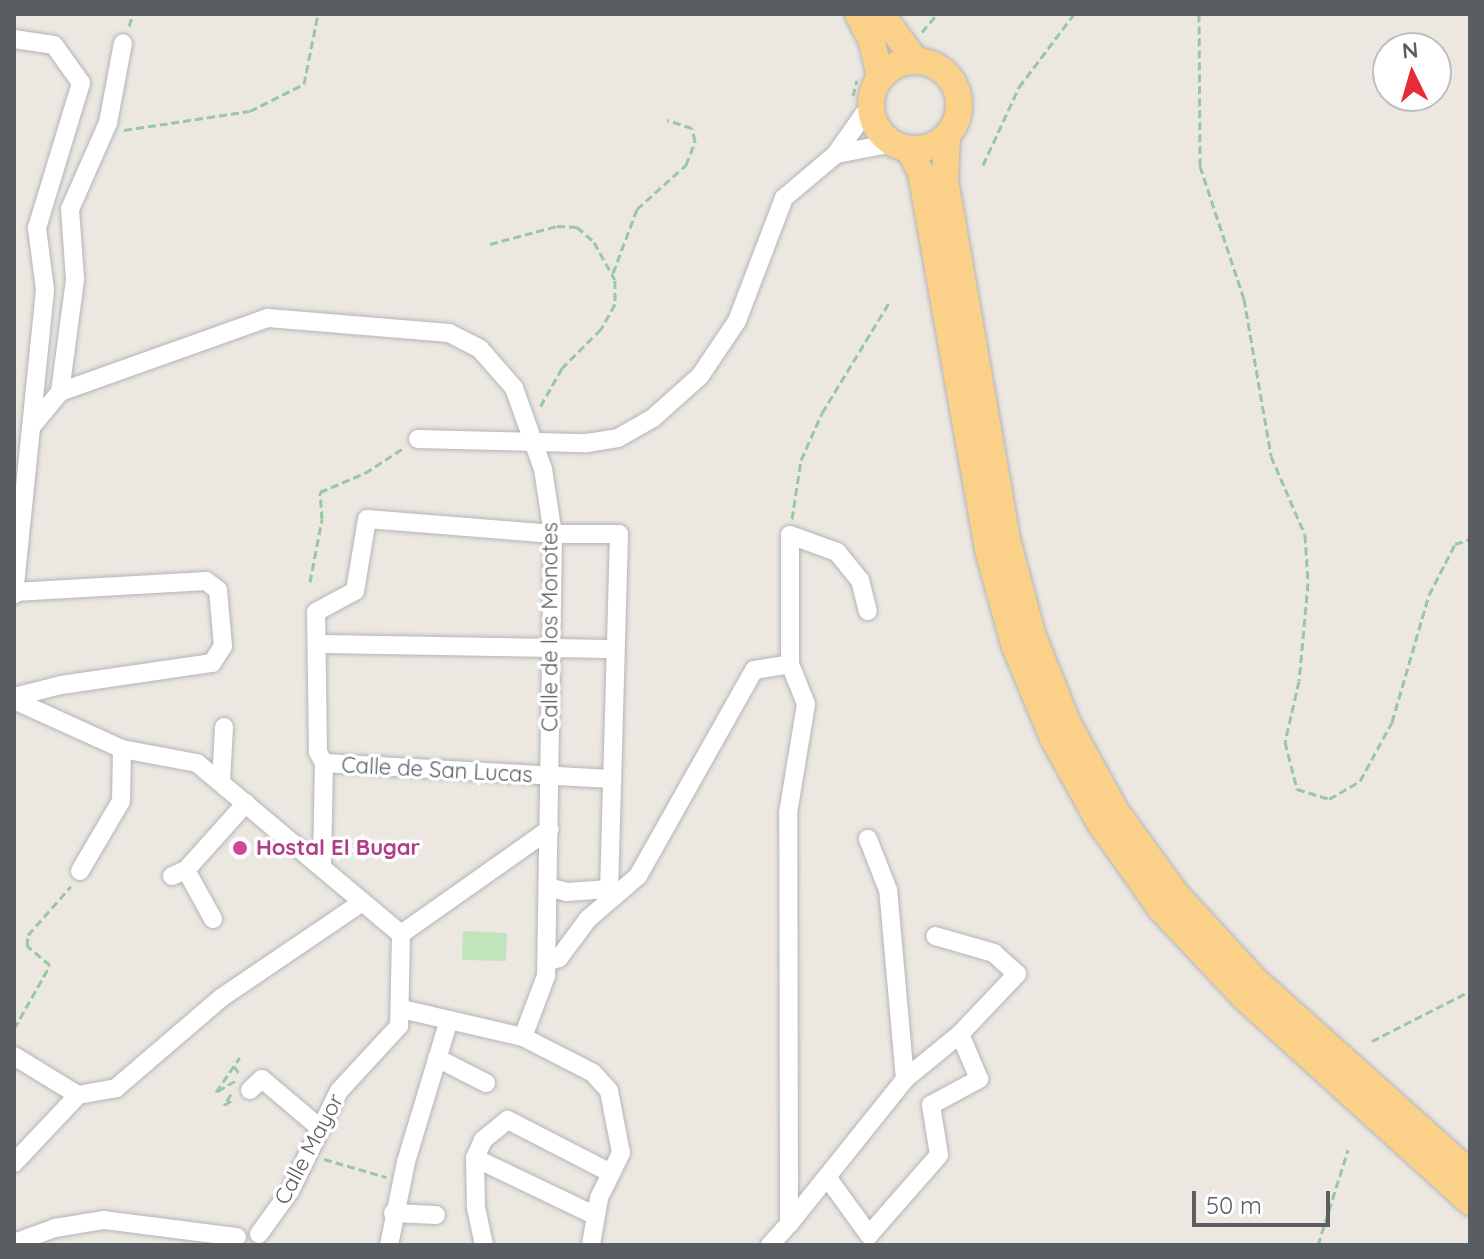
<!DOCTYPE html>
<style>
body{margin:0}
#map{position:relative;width:1484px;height:1259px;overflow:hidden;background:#ece8e1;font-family:Quicksand,sans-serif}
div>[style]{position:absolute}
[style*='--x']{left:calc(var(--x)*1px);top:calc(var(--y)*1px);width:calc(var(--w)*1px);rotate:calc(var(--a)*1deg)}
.green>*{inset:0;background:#c2e4bd}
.path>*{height:3px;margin-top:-1.5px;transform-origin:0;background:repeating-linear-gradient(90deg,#97c8a0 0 8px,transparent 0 12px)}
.roads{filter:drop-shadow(0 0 2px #b2b5b8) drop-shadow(0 0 2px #b2b5b8)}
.minor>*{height:18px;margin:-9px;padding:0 9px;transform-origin:9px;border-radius:9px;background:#fff}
.highway>*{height:26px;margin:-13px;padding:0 13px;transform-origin:13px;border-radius:13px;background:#fbd089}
.highway>.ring{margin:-13px;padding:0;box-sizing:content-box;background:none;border:26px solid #fbd089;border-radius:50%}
.dots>*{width:22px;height:22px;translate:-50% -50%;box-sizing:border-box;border:4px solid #fff;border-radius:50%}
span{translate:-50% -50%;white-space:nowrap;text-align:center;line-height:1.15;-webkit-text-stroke:7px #fff;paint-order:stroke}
.street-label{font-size:22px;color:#595e62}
.hotel-label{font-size:22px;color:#b23c85;font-weight:700}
.left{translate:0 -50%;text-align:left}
.frame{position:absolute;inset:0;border:16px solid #595e62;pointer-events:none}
.north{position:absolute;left:1372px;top:32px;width:80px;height:80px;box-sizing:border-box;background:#fff;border:2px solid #bdbfc0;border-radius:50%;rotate:355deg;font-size:22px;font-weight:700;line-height:32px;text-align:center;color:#595e62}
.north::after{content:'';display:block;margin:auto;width:28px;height:36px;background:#e62d35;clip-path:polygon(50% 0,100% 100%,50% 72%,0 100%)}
.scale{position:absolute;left:1192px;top:1191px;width:138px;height:36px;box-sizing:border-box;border:4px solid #595e62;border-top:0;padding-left:10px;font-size:24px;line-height:28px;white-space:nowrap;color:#595e62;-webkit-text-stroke:6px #fff;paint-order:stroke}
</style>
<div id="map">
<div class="green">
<div style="clip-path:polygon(463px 931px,507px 933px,506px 961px,462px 960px)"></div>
</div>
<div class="path">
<div style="--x:1199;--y:14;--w:152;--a:89.6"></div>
<div style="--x:1200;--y:166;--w:140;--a:71.7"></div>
<div style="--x:1244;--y:299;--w:159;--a:80.2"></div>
<div style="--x:1271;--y:456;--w:86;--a:66.7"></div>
<div style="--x:1305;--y:535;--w:48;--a:86.4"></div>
<div style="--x:1308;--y:583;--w:98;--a:95.2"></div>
<div style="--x:1299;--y:681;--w:63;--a:102.9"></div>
<div style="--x:1285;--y:742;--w:49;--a:75.7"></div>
<div style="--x:1297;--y:789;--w:34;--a:17"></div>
<div style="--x:1329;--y:799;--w:36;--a:-30"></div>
<div style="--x:1360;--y:781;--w:67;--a:-61.5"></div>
<div style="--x:1392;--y:722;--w:132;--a:-73.8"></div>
<div style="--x:1429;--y:595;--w:57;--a:-63"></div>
<div style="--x:1455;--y:544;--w:16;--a:-18"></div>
<div style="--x:129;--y:26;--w:13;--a:-72"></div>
<div style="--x:922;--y:32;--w:23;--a:-50"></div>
<div style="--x:853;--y:96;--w:16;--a:-76"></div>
<div style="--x:124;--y:130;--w:127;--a:-8.6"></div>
<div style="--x:250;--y:111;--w:60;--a:-26.6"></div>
<div style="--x:304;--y:84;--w:71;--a:-78.7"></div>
<div style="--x:983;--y:165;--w:86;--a:-65.2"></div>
<div style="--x:1019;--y:87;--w:91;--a:-53"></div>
<div style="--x:490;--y:244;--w:69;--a:-15"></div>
<div style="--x:557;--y:226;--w:20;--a:3"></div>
<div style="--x:577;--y:227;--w:23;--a:41"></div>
<div style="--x:594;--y:242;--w:43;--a:61.1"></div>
<div style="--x:615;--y:280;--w:24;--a:90"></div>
<div style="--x:615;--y:304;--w:29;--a:119"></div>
<div style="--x:601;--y:329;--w:55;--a:135"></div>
<div style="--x:562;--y:368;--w:45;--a:119.4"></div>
<div style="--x:613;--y:273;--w:68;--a:-69.4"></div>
<div style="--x:637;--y:209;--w:66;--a:-41.9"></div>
<div style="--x:686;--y:165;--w:26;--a:-69"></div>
<div style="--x:695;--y:141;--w:13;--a:-103"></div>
<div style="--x:692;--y:128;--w:26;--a:-162"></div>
<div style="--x:792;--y:519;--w:60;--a:-81.3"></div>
<div style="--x:801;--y:460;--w:51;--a:-65.9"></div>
<div style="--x:822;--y:413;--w:129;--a:-58.7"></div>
<div style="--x:310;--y:582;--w:64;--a:-79.2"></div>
<div style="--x:322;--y:519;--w:27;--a:-94"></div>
<div style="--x:320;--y:492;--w:49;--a:-22.9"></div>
<div style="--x:365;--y:473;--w:44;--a:-33"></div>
<div style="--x:14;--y:1029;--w:73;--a:-60.6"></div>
<div style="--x:50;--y:965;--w:30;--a:-140"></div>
<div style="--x:27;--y:946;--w:11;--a:-85"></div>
<div style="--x:28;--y:935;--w:65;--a:-48.7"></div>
<div style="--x:1372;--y:1041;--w:110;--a:-27"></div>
<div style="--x:234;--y:1066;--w:12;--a:55"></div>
<div style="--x:235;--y:1081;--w:22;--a:150"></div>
<div style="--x:216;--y:1092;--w:42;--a:-55.6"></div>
<div style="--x:231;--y:1094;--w:13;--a:122"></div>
<div style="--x:224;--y:1105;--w:12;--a:-31"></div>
<div style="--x:324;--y:1159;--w:65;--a:16.2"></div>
<div style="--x:1318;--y:1245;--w:100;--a:-72.5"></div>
</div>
<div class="roads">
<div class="minor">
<div style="--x:14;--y:39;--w:40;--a:8.5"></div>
<div style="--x:54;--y:45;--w:47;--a:54.6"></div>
<div style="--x:81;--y:83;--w:152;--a:106.9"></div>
<div style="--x:37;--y:228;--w:63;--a:82.6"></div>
<div style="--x:45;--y:290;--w:306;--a:95.8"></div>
<div style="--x:836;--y:154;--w:58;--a:-10.9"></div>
<div style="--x:60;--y:392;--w:114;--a:-82.4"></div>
<div style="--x:75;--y:279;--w:70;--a:-94.1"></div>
<div style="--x:70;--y:209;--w:94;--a:-66.2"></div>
<div style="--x:108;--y:123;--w:81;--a:-79.4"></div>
<div style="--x:32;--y:426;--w:44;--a:-50.5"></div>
<div style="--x:60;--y:392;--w:221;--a:-19.6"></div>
<div style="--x:268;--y:318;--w:182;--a:4.7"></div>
<div style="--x:449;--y:333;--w:35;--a:27"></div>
<div style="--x:480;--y:349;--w:52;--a:48.9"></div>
<div style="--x:514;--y:388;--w:86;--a:70.3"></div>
<div style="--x:543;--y:469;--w:66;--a:81.3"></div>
<div style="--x:553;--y:534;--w:442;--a:90.9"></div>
<div style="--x:546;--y:976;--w:65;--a:110.7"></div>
<div style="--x:523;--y:1037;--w:124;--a:-167"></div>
<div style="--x:418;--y:439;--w:169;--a:1.4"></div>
<div style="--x:587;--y:443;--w:31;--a:-9"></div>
<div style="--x:618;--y:438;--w:40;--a:-29.7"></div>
<div style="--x:653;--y:418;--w:63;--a:-41.8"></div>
<div style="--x:700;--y:376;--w:66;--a:-56.1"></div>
<div style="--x:737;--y:321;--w:132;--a:-69.1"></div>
<div style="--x:784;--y:198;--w:68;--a:-40.2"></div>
<div style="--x:836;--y:154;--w:61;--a:-55"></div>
<div style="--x:320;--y:644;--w:295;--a:1"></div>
<div style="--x:14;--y:697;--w:49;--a:-14.3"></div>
<div style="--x:61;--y:685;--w:153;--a:-8.3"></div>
<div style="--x:212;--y:663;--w:20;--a:-57"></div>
<div style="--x:223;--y:646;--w:56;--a:-95.1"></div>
<div style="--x:218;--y:590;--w:15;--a:-143"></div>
<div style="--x:206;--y:581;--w:192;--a:176.7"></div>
<div style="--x:14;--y:700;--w:119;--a:24.4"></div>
<div style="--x:122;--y:749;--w:76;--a:10.6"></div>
<div style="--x:197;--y:763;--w:266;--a:40"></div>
<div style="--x:401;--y:934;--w:92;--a:91.2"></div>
<div style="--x:399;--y:1026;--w:88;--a:132.7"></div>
<div style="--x:339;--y:1091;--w:111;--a:116.1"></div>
<div style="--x:290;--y:1191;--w:53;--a:125.8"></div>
<div style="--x:324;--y:763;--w:287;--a:3.2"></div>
<div style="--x:221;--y:782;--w:55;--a:-86.9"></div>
<div style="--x:322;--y:865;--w:102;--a:-88.9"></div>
<div style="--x:324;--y:763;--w:13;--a:-119"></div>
<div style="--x:318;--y:752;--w:140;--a:-90.8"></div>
<div style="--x:316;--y:612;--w:44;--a:-28.3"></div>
<div style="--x:355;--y:591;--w:73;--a:-80.5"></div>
<div style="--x:367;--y:519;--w:187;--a:4.6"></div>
<div style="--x:553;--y:534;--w:66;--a:0"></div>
<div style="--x:619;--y:534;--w:355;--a:91.6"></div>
<div style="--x:609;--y:889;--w:42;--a:175.9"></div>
<div style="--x:567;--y:892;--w:20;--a:-165"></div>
<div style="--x:186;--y:870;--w:56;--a:61.1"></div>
<div style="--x:80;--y:871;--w:81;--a:-59.6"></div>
<div style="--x:121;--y:801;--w:52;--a:-88.9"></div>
<div style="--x:172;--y:876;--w:15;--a:-23"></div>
<div style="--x:186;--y:870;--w:90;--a:-48.2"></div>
<div style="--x:401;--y:934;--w:182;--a:-35.2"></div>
<div style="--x:547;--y:962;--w:13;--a:-18"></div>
<div style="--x:559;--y:958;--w:49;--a:-53.4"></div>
<div style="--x:588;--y:919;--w:66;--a:-40.7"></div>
<div style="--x:638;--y:876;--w:236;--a:-60.6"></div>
<div style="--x:754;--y:670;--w:36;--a:-9"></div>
<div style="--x:523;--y:1037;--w:79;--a:27.2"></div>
<div style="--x:593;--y:1073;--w:24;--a:48"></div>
<div style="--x:609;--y:1091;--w:63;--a:79"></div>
<div style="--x:621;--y:1153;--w:50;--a:116.1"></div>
<div style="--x:599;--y:1198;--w:48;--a:99.7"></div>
<div style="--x:14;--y:1056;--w:75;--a:31.4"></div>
<div style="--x:437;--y:1058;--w:55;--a:27"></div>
<div style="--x:905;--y:1079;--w:71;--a:-39.3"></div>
<div style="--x:960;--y:1034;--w:83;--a:-46.5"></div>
<div style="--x:1017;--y:974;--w:31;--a:-138"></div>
<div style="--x:994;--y:953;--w:61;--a:-163.9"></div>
<div style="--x:250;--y:1090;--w:16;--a:-43"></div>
<div style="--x:262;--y:1079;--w:76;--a:40.2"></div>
<div style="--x:475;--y:1158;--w:134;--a:25.6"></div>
<div style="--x:14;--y:1163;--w:93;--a:-46.7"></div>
<div style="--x:78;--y:1095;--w:39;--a:-10"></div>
<div style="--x:116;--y:1088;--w:138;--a:-40.6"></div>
<div style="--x:221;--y:998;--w:171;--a:-34.2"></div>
<div style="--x:827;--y:1177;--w:72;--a:54.1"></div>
<div style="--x:869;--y:1235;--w:106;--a:-48.8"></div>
<div style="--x:939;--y:1155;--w:51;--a:-99.1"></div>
<div style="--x:931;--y:1105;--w:55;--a:-28.4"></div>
<div style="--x:979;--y:1079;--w:49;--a:-112.9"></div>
<div style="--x:393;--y:1213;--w:43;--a:2.7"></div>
<div style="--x:789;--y:1224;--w:186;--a:-51.3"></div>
<div style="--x:905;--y:1079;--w:190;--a:-95.1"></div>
<div style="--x:888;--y:890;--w:55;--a:-111.4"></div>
<div style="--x:14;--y:1243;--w:44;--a:-20.1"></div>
<div style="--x:55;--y:1228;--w:50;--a:-9.3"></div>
<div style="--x:104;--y:1220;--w:134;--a:7.3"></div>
<div style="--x:389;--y:1245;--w:85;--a:-78.4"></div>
<div style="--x:406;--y:1162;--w:148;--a:-73.2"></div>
<div style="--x:484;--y:1245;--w:38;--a:-102"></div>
<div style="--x:476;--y:1208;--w:50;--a:-91.1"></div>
<div style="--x:475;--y:1158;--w:20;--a:-66"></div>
<div style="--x:483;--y:1140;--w:32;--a:-39"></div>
<div style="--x:508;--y:1120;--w:116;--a:27.2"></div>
<div style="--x:770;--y:1245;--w:28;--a:-48"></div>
<div style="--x:789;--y:1224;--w:411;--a:-90.1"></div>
<div style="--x:788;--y:813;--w:110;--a:-80.6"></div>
<div style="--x:806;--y:704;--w:43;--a:-111.8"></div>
<div style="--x:790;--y:664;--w:129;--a:-90"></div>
<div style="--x:790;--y:535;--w:50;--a:19.9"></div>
<div style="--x:837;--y:552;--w:36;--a:51"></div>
<div style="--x:860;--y:580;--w:32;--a:76"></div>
</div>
<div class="highway">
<div style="--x:858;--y:14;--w:31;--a:63"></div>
<div style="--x:872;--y:42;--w:37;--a:77"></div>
<div style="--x:881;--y:14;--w:57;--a:53.5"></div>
<div class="ring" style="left:871px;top:61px;width:62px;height:62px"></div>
<div style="--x:947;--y:137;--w:43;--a:92.7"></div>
<div style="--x:945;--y:180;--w:368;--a:80.2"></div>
<div style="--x:1008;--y:543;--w:94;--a:75.2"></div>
<div style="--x:1032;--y:634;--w:97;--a:68.2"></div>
<div style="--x:1068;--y:724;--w:98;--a:61.3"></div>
<div style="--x:1115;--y:810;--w:102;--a:54.1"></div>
<div style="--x:1175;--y:893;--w:118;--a:47.4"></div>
<div style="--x:1255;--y:980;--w:289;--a:41.9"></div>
<div style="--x:909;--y:149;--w:27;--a:63"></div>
<div style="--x:921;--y:173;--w:383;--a:79.9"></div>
<div style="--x:988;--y:550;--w:98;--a:74.5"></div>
<div style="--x:1014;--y:644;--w:102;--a:67.5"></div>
<div style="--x:1053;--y:738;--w:97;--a:61.1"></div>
<div style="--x:1100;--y:823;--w:105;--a:54.7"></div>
<div style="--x:1161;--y:909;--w:122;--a:46.7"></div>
<div style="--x:1245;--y:998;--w:304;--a:42.2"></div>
</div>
</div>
<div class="dots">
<div style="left:240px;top:848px;background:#d1479c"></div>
</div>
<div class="street-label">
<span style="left:550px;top:627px;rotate:-90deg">Calle de los Monotes</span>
<span style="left:437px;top:770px;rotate:3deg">Calle de San Lucas</span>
<span style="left:309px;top:1149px;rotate:-62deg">Calle Mayor</span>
</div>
<div class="hotel-label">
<span class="left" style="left:256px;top:848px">Hostal El Bugar</span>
</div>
<div class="frame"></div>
<div class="north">N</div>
<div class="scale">50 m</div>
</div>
